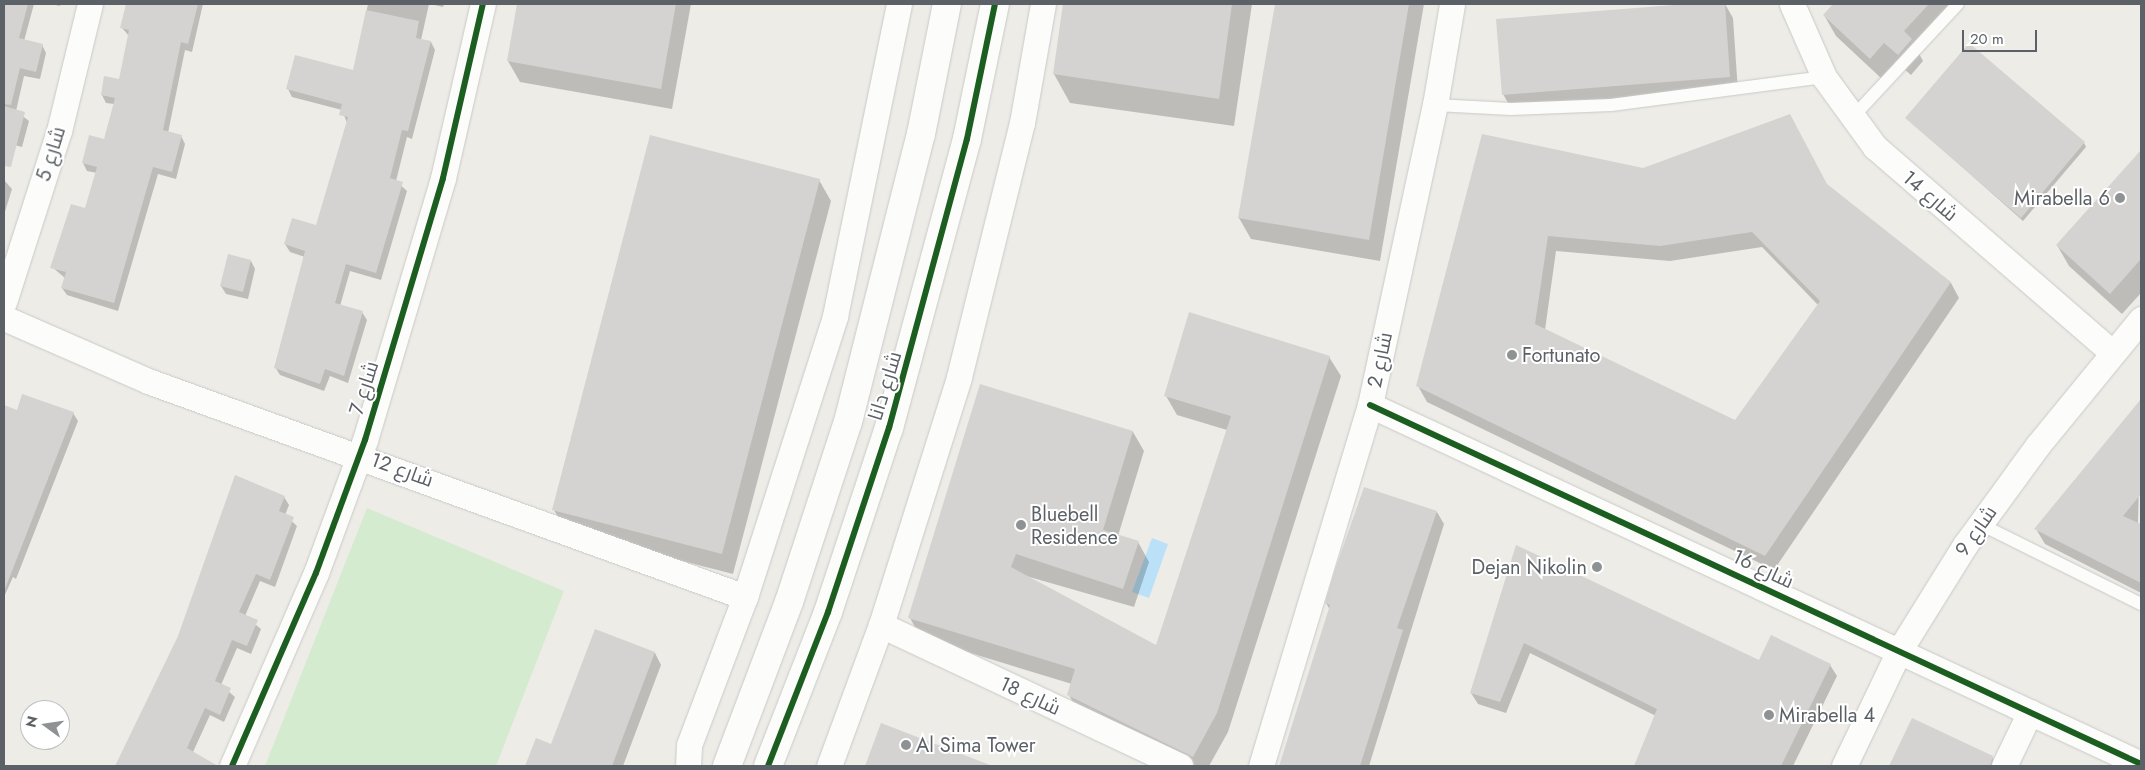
<!DOCTYPE html>
<meta charset="utf-8">
<style>
body{margin:0}
#map{position:relative;width:2145px;height:770px;overflow:hidden;background:#edece7;font-family:Jost,Cairo,sans-serif}
div>[style]{position:absolute}
[style*='--x']{left:calc(var(--x)*1px);top:calc(var(--y)*1px);width:calc(var(--w)*1px);rotate:calc(var(--a)*1deg)}
.green>*{inset:0;background:#d4ebd0}
.water>*{inset:0;background:#bae1f8}
.shadow>*{inset:0;background:#0003}
.building>*{inset:0;background:#d4d3d1}
.roads{filter:drop-shadow(0 0 1px #c9c9c9) drop-shadow(0 0 1px #c9c9c9)}
.lane>*{height:12px;margin:-6px;padding:0 6px;transform-origin:6px;border-radius:6px;background:#fcfcfb}
.street>*{height:25px;margin:-12.5px;padding:0 12.5px;transform-origin:12.5px;border-radius:12.5px;background:#fcfcfb}
.secondary>*{height:28px;margin:-14px;padding:0 14px;transform-origin:14px;border-radius:14px;background:#fcfcfb}
.cycleway>*{height:6px;margin:-3px;padding:0 3px;transform-origin:3px;border-radius:3px;background:#1b5e20}
.dots>*{width:14px;height:14px;translate:-50% -50%;box-sizing:border-box;border:2px solid #fff;border-radius:50%}
span{translate:-50% -50%;white-space:nowrap;text-align:center;line-height:1.15;-webkit-text-stroke:4px #fff;paint-order:stroke}
.street-label{font-size:20px;color:#5b6166}
.poi-label{font-size:20px;color:#5b6166}
.right{translate:-100% -50%;text-align:right}
.left{translate:0 -50%;text-align:left}
.frame{position:absolute;inset:0;border:5px solid #5b6166;pointer-events:none}
.north{position:absolute;left:20px;top:700px;width:50px;height:50px;box-sizing:border-box;background:#fff;border:1px solid #bdc0c2;border-radius:50%;rotate:284deg;font-size:14px;font-weight:700;line-height:20px;text-align:center;color:#5b6166}
.north::after{content:'';display:block;margin:auto;width:18px;height:22px;background:#8e9293;clip-path:polygon(50% 0,100% 100%,50% 72%,0 100%)}
.scale{position:absolute;left:1962px;top:30px;width:75px;height:22px;box-sizing:border-box;border:2px solid #5b6166;border-top:0;padding-left:6px;font-size:15px;line-height:18px;white-space:nowrap;color:#5b6166;-webkit-text-stroke:4px #fff;paint-order:stroke}
</style>
<div id="map">
<div class="green">
<div style="clip-path:polygon(367px 508px,564px 591px,496px 766px,265px 766px)"></div>
</div>
<div class="water">
<div style="clip-path:polygon(1152px 538px,1168px 544px,1149px 598px,1132px 592px)"></div>
</div>
<div class="shadow">
<div style="clip-path:polygon(4px 4px,34px 4px,24px 41px,42px 45px,46px 53px,40px 79px,24px 76px,16px 111px,29px 121px,22px 147px,7px 143px,4px 155px)"></div>
<div style="clip-path:polygon(50px 4px,61px 4px,60px 6px)"></div>
<div style="clip-path:polygon(127px 4px,203px 4px,192px 52px,185px 50px,168px 133px,181px 136px,185px 144px,176px 179px,158px 174px,118px 311px,67px 295px,62px 288px,65px 278px,52px 267px,86px 210px,97px 173px,87px 171px,83px 163px,105px 141px,114px 104px,106px 103px,102px 95px,120px 80px,129px 36px,122px 28px)"></div>
<div style="clip-path:polygon(368px 4px,429px 4px,421px 40px,431px 42px,435px 50px,412px 139px,407px 137px,396px 181px,407px 191px,381px 280px,350px 271px,340px 306px,362px 312px,367px 320px,348px 383px,330px 376px,324px 391px,280px 375px,275px 367px,305px 257px,290px 252px,285px 244px,317px 227px,347px 123px,342px 110px,292px 97px,288px 89px,354px 71px)"></div>
<div style="clip-path:polygon(430px 4px,444px 4px,443px 7px)"></div>
<div style="clip-path:polygon(518px 4px,691px 4px,672px 109px,520px 82px,508px 61px)"></div>
<div style="clip-path:polygon(1064px 4px,1252px 4px,1234px 126px,1070px 103px,1054px 74px)"></div>
<div style="clip-path:polygon(1276px 4px,1424px 4px,1380px 261px,1251px 239px,1239px 218px)"></div>
<div style="clip-path:polygon(1703px 4px,1725px 4px,1733px 18px,1738px 92px,1512px 110px,1503px 94px,1498px 20px)"></div>
<div style="clip-path:polygon(1835px 4px,1960px 4px,1917px 50px,1923px 61px,1911px 75px,1897px 63px,1882px 79px,1836px 36px,1824px 15px)"></div>
<div style="clip-path:polygon(1907px 118px,2084px 143px,2086px 147px,2023px 221px)"></div>
<div style="clip-path:polygon(evenodd,1483px 136px,1643px 170px,1828px 186px,1951px 283px,1959px 298px,1774px 570px,1427px 402px,1418px 386px,1483px 136px,1762px 247px,1818px 305px,1736px 422px,1545px 330px,1556px 251px,1670px 261px,1762px 247px)"></div>
<div style="clip-path:polygon(2141px 152px,2141px 293px,2122px 314px,2069px 266px,2057px 245px)"></div>
<div style="clip-path:polygon(4px 180px,12px 189px,4px 215px)"></div>
<div style="clip-path:polygon(819px 180px,831px 201px,733px 574px,566px 531px,554px 510px)"></div>
<div style="clip-path:polygon(251px 261px,255px 269px,248px 299px,226px 294px,221px 286px)"></div>
<div style="clip-path:polygon(1329px 357px,1341px 376px,1228px 732px,1209px 766px,1184px 766px,1080px 715px,1069px 695px,1072px 684px,921px 638px,910px 618px,980px 386px,1133px 432px,1144px 451px,1118px 536px,1138px 542px,1149px 562px,1134px 607px,1026px 576px,1157px 647px,1227px 430px,1177px 415px,1166px 396px)"></div>
<div style="clip-path:polygon(2141px 401px,2138px 524px,2141px 593px,2045px 544px,2036px 529px)"></div>
<div style="clip-path:polygon(4px 407px,17px 411px,73px 413px,78px 421px,16px 579px,13px 577px,4px 597px)"></div>
<div style="clip-path:polygon(284px 497px,289px 505px,285px 515px,297px 526px,275px 587px,260px 581px,245px 616px,261px 629px,251px 654px,237px 648px,221px 685px,235px 697px,224px 722px,210px 715px,193px 752px,203px 762px,201px 766px,116px 766px,179px 637px)"></div>
<div style="clip-path:polygon(1437px 512px,1444px 524px,1369px 766px,1280px 766px,1330px 610px,1326px 603px)"></div>
<div style="clip-path:polygon(1517px 547px,1759px 662px,1830px 665px,1837px 676px,1793px 766px,1635px 766px,1656px 716px,1530px 653px,1506px 713px,1478px 704px,1471px 693px)"></div>
<div style="clip-path:polygon(596px 631px,655px 653px,661px 665px,623px 766px,526px 766px,536px 739px,552px 745px)"></div>
<div style="clip-path:polygon(1913px 720px,1992px 757px,1997px 766px,1891px 766px)"></div>
<div style="clip-path:polygon(882px 725px,986px 766px,866px 766px)"></div>
</div>
<div class="building">
<div style="clip-path:polygon(4px 4px,28px 4px,19px 38px,43px 44px,36px 72px,20px 68px,11px 105px,4px 104px)"></div>
<div style="clip-path:polygon(126px 4px,198px 4px,188px 44px,181px 42px,163px 130px,182px 135px,172px 172px,153px 167px,114px 303px,61px 288px,66px 272px,50px 268px,71px 204px,85px 208px,97px 167px,82px 163px,89px 135px,104px 139px,115px 98px,101px 95px,104px 76px,119px 79px,129px 30px,120px 28px)"></div>
<div style="clip-path:polygon(517px 4px,676px 4px,661px 89px,507px 61px)"></div>
<div style="clip-path:polygon(1063px 4px,1232px 4px,1219px 99px,1053px 74px)"></div>
<div style="clip-path:polygon(1275px 4px,1409px 4px,1369px 240px,1238px 218px)"></div>
<div style="clip-path:polygon(1687px 4px,1725px 4px,1730px 77px,1502px 95px,1496px 19px)"></div>
<div style="clip-path:polygon(1833px 4px,1929px 4px,1904px 31px,1912px 39px,1898px 55px,1884px 43px,1870px 59px,1823px 15px)"></div>
<div style="clip-path:polygon(366px 10px,419px 21px,416px 38px,431px 41px,408px 131px,402px 130px,390px 178px,403px 182px,376px 273px,346px 264px,335px 303px,363px 311px,344px 376px,325px 369px,320px 384px,274px 368px,305px 251px,284px 244px,292px 218px,316px 225px,348px 117px,339px 115px,342px 104px,286px 89px,295px 55px,353px 70px)"></div>
<div style="clip-path:polygon(1969px 43px,2085px 142px,2021px 218px,1905px 118px)"></div>
<div style="clip-path:polygon(4px 106px,25px 112px,11px 167px,4px 166px)"></div>
<div style="clip-path:polygon(evenodd,1790px 114px,1827px 184px,1951px 282px,1765px 556px,1416px 386px,1482px 134px,1643px 168px,1790px 114px,1752px 232px,1820px 301px,1735px 420px,1535px 324px,1548px 236px,1660px 246px,1752px 232px)"></div>
<div style="clip-path:polygon(650px 135px,820px 179px,722px 554px,552px 510px)"></div>
<div style="clip-path:polygon(2141px 150px,2141px 259px,2110px 294px,2056px 245px)"></div>
<div style="clip-path:polygon(228px 254px,251px 260px,243px 292px,220px 286px)"></div>
<div style="clip-path:polygon(1189px 312px,1330px 356px,1217px 713px,1193px 757px,1067px 695px,1075px 669px,908px 618px,980px 384px,1133px 431px,1103px 530px,1139px 541px,1123px 589px,1016px 554px,1011px 567px,1156px 645px,1231px 416px,1164px 396px)"></div>
<div style="clip-path:polygon(22px 394px,74px 412px,5px 589px,4px 405px,17px 410px)"></div>
<div style="clip-path:polygon(2141px 399px,2141px 494px,2123px 516px,2141px 524px,2141px 583px,2034px 529px)"></div>
<div style="clip-path:polygon(235px 475px,285px 496px,279px 511px,294px 517px,270px 580px,256px 574px,239px 612px,258px 620px,247px 646px,232px 640px,215px 681px,231px 688px,220px 715px,205px 708px,187px 748px,218px 766px,115px 766px,178px 636px)"></div>
<div style="clip-path:polygon(1364px 487px,1437px 511px,1397px 628px,1403px 630px,1360px 766px,1279px 766px,1330px 605px,1325px 603px,1336px 567px)"></div>
<div style="clip-path:polygon(1516px 545px,1759px 660px,1771px 635px,1831px 664px,1781px 766px,1634px 766px,1657px 709px,1524px 643px,1500px 702px,1470px 693px)"></div>
<div style="clip-path:polygon(595px 629px,655px 652px,612px 766px,525px 766px,536px 738px,551px 744px)"></div>
<div style="clip-path:polygon(1912px 718px,1993px 756px,1990px 766px,1889px 766px)"></div>
<div style="clip-path:polygon(881px 723px,990px 765px,990px 766px,865px 766px)"></div>
</div>
<div class="roads">
<div class="lane">
<div style="--x:1435;--y:105;--w:76;--a:3"></div>
<div style="--x:1511;--y:109;--w:100;--a:-2.3"></div>
<div style="--x:1611;--y:105;--w:215;--a:-7.5"></div>
<div style="--x:1851;--y:119;--w:157;--a:-47.1"></div>
<div style="--x:1980;--y:524;--w:180;--a:26.4"></div>
</div>
<div class="street">
<div style="--x:1792;--y:4;--w:80;--a:66.3"></div>
<div style="--x:1824;--y:77;--w:87;--a:53.9"></div>
<div style="--x:1875;--y:147;--w:313;--a:40.9"></div>
<div style="--x:4;--y:302;--w:180;--a:-72.2"></div>
<div style="--x:59;--y:131;--w:131;--a:-76.3"></div>
<div style="--x:4;--y:318;--w:157;--a:23.6"></div>
<div style="--x:148;--y:381;--w:635;--a:19.89"></div>
<div style="--x:1370;--y:405;--w:850;--a:24.97"></div>
<div style="--x:881;--y:625;--w:331;--a:25.2"></div>
<div style="--x:232;--y:766;--w:210;--a:-66.5"></div>
<div style="--x:316;--y:573;--w:142;--a:-69.8"></div>
<div style="--x:365;--y:440;--w:273;--a:-73.4"></div>
<div style="--x:443;--y:178;--w:179;--a:-77.1"></div>
<div style="--x:688;--y:766;--w:21;--a:-87"></div>
<div style="--x:689;--y:745;--w:158;--a:-69.3"></div>
<div style="--x:745;--y:597;--w:295;--a:-72.2"></div>
<div style="--x:835;--y:316;--w:318;--a:-78.4"></div>
<div style="--x:829;--y:766;--w:150;--a:-69.8"></div>
<div style="--x:881;--y:625;--w:260;--a:-72.5"></div>
<div style="--x:959;--y:377;--w:262;--a:-76.1"></div>
<div style="--x:1022;--y:123;--w:121;--a:-80"></div>
<div style="--x:1261;--y:766;--w:377;--a:-73.2"></div>
<div style="--x:1370;--y:405;--w:307;--a:-77.8"></div>
<div style="--x:1435;--y:105;--w:102;--a:-80.4"></div>
<div style="--x:1844;--y:766;--w:127;--a:-64.4"></div>
<div style="--x:1899;--y:651;--w:125;--a:-58.1"></div>
<div style="--x:1965;--y:545;--w:124;--a:-53.9"></div>
<div style="--x:2038;--y:445;--w:163;--a:-50.7"></div>
<div style="--x:2004;--y:766;--w:60;--a:-64.3"></div>
</div>
<div class="secondary">
<div style="--x:727;--y:766;--w:175;--a:-69.3"></div>
<div style="--x:789;--y:602;--w:189;--a:-71.9"></div>
<div style="--x:848;--y:422;--w:297;--a:-75.8"></div>
<div style="--x:921;--y:134;--w:133;--a:-78.7"></div>
<div style="--x:768;--y:766;--w:165;--a:-68.7"></div>
<div style="--x:828;--y:612;--w:194;--a:-71.7"></div>
<div style="--x:889;--y:428;--w:299;--a:-74.9"></div>
<div style="--x:967;--y:139;--w:138;--a:-78.3"></div>
</div>
</div>
<div class="cycleway">
<div style="--x:1370;--y:405;--w:850;--a:24.97"></div>
<div style="--x:232;--y:766;--w:210;--a:-66.5"></div>
<div style="--x:316;--y:573;--w:142;--a:-69.8"></div>
<div style="--x:365;--y:440;--w:273;--a:-73.4"></div>
<div style="--x:443;--y:178;--w:179;--a:-77.1"></div>
<div style="--x:768;--y:766;--w:165;--a:-68.7"></div>
<div style="--x:828;--y:612;--w:194;--a:-71.7"></div>
<div style="--x:889;--y:428;--w:299;--a:-74.9"></div>
<div style="--x:967;--y:139;--w:138;--a:-78.3"></div>
</div>
<div class="dots">
<div style="left:2120px;top:198px;background:#8e9293"></div>
<div style="left:1512px;top:355px;background:#8e9293"></div>
<div style="left:1021px;top:525px;background:#8e9293"></div>
<div style="left:1597px;top:567px;background:#8e9293"></div>
<div style="left:1769px;top:715px;background:#8e9293"></div>
<div style="left:906px;top:745px;background:#8e9293"></div>
</div>
<div class="street-label">
<span style="left:51px;top:154px;rotate:-73deg">شارع 5</span>
<span style="left:1930px;top:196px;rotate:41deg">شارع 14</span>
<span style="left:1380px;top:360px;rotate:-78deg">شارع 2</span>
<span style="left:885px;top:386px;rotate:-73deg">شارع دانا</span>
<span style="left:364px;top:388px;rotate:-72deg">شارع 7</span>
<span style="left:402px;top:470px;rotate:20deg">شارع 12</span>
<span style="left:1976px;top:531px;rotate:-55deg">شارع 9</span>
<span style="left:1763px;top:569px;rotate:25deg">شارع 16</span>
<span style="left:1030px;top:696px;rotate:25deg">شارع 18</span>
</div>
<div class="poi-label">
<span class="right" style="left:2110px;top:198px">Mirabella 6</span>
<span class="left" style="left:1522px;top:355px">Fortunato</span>
<span class="left" style="left:1031px;top:526px">Bluebell<br>Residence</span>
<span class="right" style="left:1587px;top:567px">Dejan Nikolin</span>
<span class="left" style="left:1779px;top:715px">Mirabella 4</span>
<span class="left" style="left:916px;top:745px">Al Sima Tower</span>
</div>
<div class="frame"></div>
<div class="north">N</div>
<div class="scale">20 m</div>
</div>
